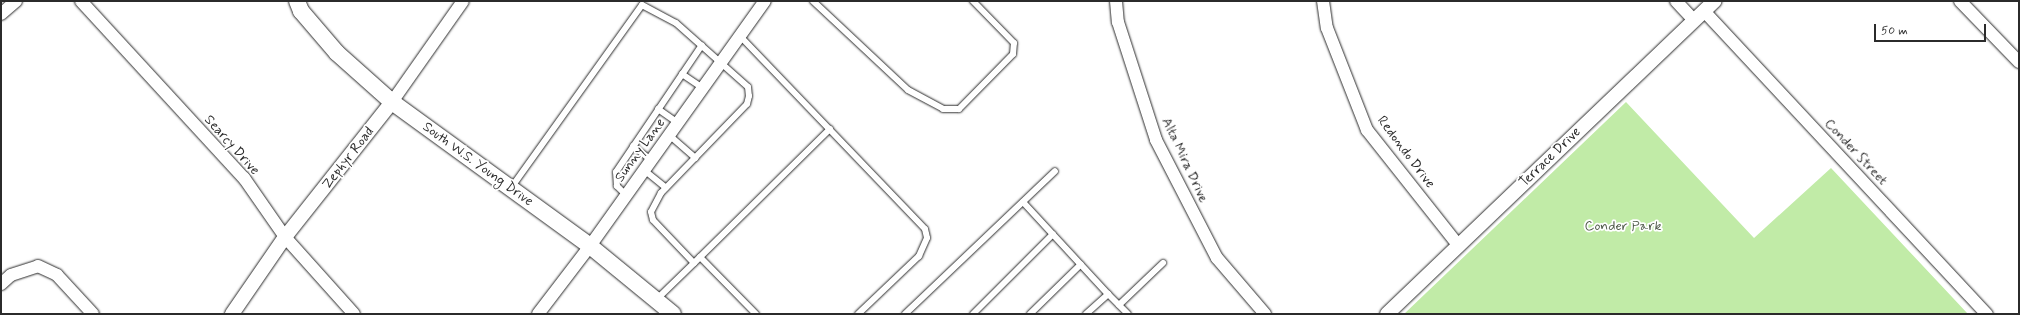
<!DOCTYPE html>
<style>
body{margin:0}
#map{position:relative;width:2020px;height:315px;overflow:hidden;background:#fff;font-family:Mynerve,sans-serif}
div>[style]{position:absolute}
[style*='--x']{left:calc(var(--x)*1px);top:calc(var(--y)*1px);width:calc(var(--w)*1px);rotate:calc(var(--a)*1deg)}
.green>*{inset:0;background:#c1eba7}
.roads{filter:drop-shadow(0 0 1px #2b2b2b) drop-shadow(0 0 1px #2b2b2b)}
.service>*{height:6px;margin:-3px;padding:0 3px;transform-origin:3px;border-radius:3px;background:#fff}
.minor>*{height:12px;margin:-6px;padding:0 6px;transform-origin:6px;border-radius:6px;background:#fff}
.tertiary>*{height:14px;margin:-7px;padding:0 7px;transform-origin:7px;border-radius:7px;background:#fff}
.secondary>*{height:16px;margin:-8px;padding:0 8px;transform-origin:8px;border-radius:8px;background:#fff}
span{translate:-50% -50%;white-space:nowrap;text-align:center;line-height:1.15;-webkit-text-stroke:3.5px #fff;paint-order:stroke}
.street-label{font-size:14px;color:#2b2b2b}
.park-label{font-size:14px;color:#505b4a}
.frame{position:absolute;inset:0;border:2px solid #2b2b2b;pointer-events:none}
.scale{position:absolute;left:1874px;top:24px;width:112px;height:18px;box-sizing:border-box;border:2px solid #2b2b2b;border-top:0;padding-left:5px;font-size:12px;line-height:14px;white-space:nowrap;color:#2b2b2b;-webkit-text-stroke:3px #fff;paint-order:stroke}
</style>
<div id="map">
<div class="green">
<div style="clip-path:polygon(1626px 102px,1754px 238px,1831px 168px,1968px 314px,1404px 314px)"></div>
</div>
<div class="roads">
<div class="service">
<div style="--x:813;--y:1;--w:130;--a:43.1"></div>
<div style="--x:908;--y:90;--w:40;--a:28"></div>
<div style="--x:943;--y:109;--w:16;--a:0"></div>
<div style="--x:959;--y:109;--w:77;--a:-45.5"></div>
<div style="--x:1013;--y:54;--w:11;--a:-85"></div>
<div style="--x:1014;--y:43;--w:59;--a:-134.3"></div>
<div style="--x:740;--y:36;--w:267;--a:46.2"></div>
<div style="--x:925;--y:229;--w:9;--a:77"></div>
<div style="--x:927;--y:238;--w:20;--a:114"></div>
<div style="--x:919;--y:256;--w:84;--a:136.4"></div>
<div style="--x:682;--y:74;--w:25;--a:34"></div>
<div style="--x:658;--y:109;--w:24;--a:35"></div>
<div style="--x:669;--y:135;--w:35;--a:41"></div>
<div style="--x:633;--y:146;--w:23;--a:38"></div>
<div style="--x:644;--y:170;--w:28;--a:39"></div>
<div style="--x:511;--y:188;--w:225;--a:-54.4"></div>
<div style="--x:642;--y:5;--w:38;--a:28"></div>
<div style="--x:676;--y:23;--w:96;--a:41.6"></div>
<div style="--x:748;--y:87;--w:9;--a:84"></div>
<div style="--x:749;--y:96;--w:8;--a:104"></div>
<div style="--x:747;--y:104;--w:124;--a:134"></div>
<div style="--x:661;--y:193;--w:21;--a:118"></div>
<div style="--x:651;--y:212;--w:8;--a:76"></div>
<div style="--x:653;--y:220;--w:59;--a:46.4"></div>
<div style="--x:694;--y:263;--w:52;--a:135.8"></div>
<div style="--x:626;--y:195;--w:13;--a:-135"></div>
<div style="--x:617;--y:186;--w:14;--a:-94"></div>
<div style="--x:616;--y:172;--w:153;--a:-55.9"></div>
<div style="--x:1023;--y:202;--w:125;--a:47.3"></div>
<div style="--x:700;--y:257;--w:80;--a:45.5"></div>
<div style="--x:694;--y:263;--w:191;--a:-44.6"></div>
<div style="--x:1119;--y:305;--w:61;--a:-43.7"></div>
<div style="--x:905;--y:314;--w:207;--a:-43.6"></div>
<div style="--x:973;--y:314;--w:113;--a:-45"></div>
<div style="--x:1030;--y:314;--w:71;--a:-44.4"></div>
<div style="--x:1086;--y:314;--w:30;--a:-42"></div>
<div style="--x:1108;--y:294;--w:28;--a:45"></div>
</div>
<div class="minor">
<div style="--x:81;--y:1;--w:241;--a:47.4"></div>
<div style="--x:244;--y:178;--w:72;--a:55.2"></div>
<div style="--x:285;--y:237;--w:103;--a:48.1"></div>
<div style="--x:1116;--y:1;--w:21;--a:85"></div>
<div style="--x:1118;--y:22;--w:124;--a:72.1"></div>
<div style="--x:1156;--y:140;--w:133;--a:62.7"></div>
<div style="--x:1217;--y:258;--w:74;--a:49.4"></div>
<div style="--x:1323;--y:1;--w:27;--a:82"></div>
<div style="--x:1327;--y:28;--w:110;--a:68.6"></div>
<div style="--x:1367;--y:130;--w:147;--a:51.6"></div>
<div style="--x:1676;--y:1;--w:26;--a:47"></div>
<div style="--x:1960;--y:1;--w:85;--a:46"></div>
<div style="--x:1704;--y:11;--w:415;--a:47"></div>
<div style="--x:1;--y:14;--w:20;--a:-41"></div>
<div style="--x:392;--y:102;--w:123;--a:-54.9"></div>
<div style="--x:1;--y:284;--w:13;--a:-42"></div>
<div style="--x:11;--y:275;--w:28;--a:-18"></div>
<div style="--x:38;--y:266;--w:21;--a:25"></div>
<div style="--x:57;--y:275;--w:53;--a:47.3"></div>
<div style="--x:538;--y:314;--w:86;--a:-52.6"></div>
<div style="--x:590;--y:246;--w:301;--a:-54.5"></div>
</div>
<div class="tertiary">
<div style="--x:232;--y:314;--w:93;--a:-55.5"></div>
<div style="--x:285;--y:237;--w:172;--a:-51.6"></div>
<div style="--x:1387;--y:314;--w:453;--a:-43.7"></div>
</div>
<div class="secondary">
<div style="--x:297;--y:1;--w:11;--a:68"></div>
<div style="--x:301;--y:11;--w:55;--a:49.4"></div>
<div style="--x:337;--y:53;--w:74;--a:41.7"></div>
<div style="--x:392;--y:102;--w:245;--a:36"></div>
<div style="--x:590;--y:246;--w:107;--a:39.3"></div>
</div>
</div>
<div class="street-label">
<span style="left:232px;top:145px;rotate:48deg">Searcy Drive</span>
<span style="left:640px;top:150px;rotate:-54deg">Sunny Lane</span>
<span style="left:1406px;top:152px;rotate:53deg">Redondo Drive</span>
<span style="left:1856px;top:152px;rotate:47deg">Conder Street</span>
<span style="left:1550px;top:157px;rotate:-44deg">Terrace Drive</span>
<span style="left:348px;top:158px;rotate:-52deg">Zephyr Road</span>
<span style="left:1185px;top:160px;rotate:65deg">Alta Mira Drive</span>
<span style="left:478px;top:164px;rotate:36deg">South W.S. Young Drive</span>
</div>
<div class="park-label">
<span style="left:1623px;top:226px">Conder Park</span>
</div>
<div class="frame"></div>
<div class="scale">50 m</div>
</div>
